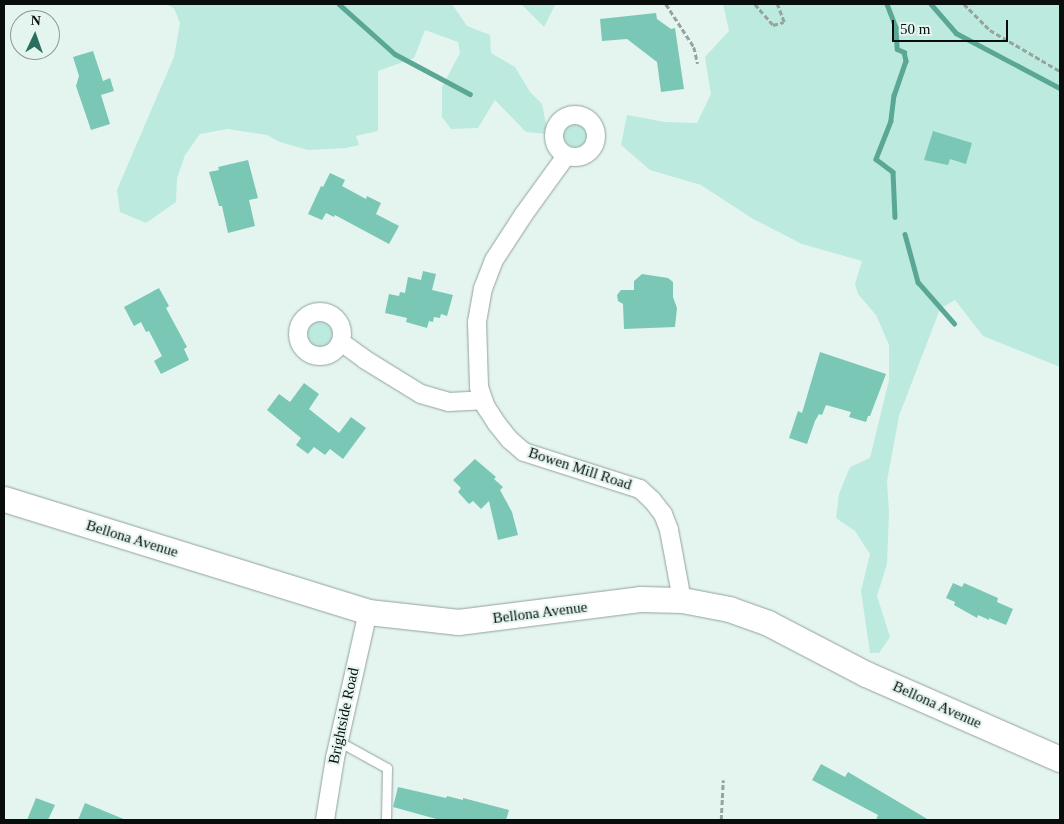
<!DOCTYPE html>
<style>
body{margin:0}
#map{position:relative;width:1064px;height:824px;overflow:hidden;background:#e4f5f0;font-family:Georgia,serif}
div>[style]{position:absolute}
[style*='--x']{left:calc(var(--x)*1px);top:calc(var(--y)*1px);width:calc(var(--w)*1px);rotate:calc(var(--a)*1deg)}
.green>*{inset:0;background:#bceade}
.round{border-radius:50%}
.stream>*{height:4.5px;margin:-2.25px;padding:0 2.25px;transform-origin:2.25px;border-radius:2.25px;background:#5aa795}
.building>*{inset:0;background:#7ac7b5}
.path>*{height:2.5px;margin-top:-1.25px;transform-origin:0;background:repeating-linear-gradient(90deg,#96a39f 0 5px,transparent 0 7.5px)}
.roads{filter:drop-shadow(0 0 1px #91a19c) drop-shadow(0 0 1px #91a19c)}
.service>*{height:9px;margin:-4.5px;padding:0 4.5px;transform-origin:4.5px;border-radius:4.5px;background:#fff}
.minor>*{height:18px;margin:-9px;padding:0 9px;transform-origin:9px;border-radius:9px;background:#fff}
.minor>.ring{margin:-9px;padding:0;box-sizing:content-box;background:none;border:18px solid #fff;border-radius:50%}
.secondary>*{height:25px;margin:-12.5px;padding:0 12.5px;transform-origin:12.5px;border-radius:12.5px;background:#fff}
span{translate:-50% -50%;white-space:nowrap;text-align:center;line-height:1.15;-webkit-text-stroke:4px #e4f5f0;paint-order:stroke}
.street-label{font-size:15px;color:#090e0d}
.frame{position:absolute;inset:0;border:5px solid #090e0d;pointer-events:none}
.north{position:absolute;left:10px;top:10px;width:50px;height:50px;box-sizing:border-box;background:#e4f5f0;border:1px solid #8c9995;border-radius:50%;rotate:3deg;font-size:14px;font-weight:700;line-height:20px;text-align:center;color:#090e0d}
.north::after{content:'';display:block;margin:auto;width:18px;height:22px;background:#2a6e60;clip-path:polygon(50% 0,100% 100%,50% 72%,0 100%)}
.scale{position:absolute;left:892px;top:20px;width:116px;height:22px;box-sizing:border-box;border:2px solid #090e0d;border-top:0;padding-left:6px;font-size:15px;line-height:18px;white-space:nowrap;color:#090e0d;-webkit-text-stroke:4px #e4f5f0;paint-order:stroke}
</style>
<div id="map">
<div class="green">
<div style="clip-path:polygon(165px 4px,452px 4px,467px 26px,490px 35px,491px 53px,515px 67px,530px 92px,542px 104px,548px 134px,526px 132px,495px 100px,478px 128px,451px 129px,442px 117px,442px 87px,460px 53px,458px 42px,425px 30px,414px 58px,378px 71px,378px 131px,356px 136px,359px 145px,346px 148px,308px 150px,280px 142px,267px 135px,227px 129px,200px 134px,185px 155px,177px 178px,176px 202px,146px 223px,120px 212px,117px 190px,174px 57px,180px 23px,174px 8px)"></div>
<div style="clip-path:polygon(521px 4px,554px 4px,555px 5px,544px 27px)"></div>
<div style="clip-path:polygon(723px 4px,1060px 4px,1060px 367px,983px 336px,955px 300px,940px 309px,899px 416px,887px 481px,889px 513px,887px 564px,877px 596px,890px 637px,879px 653px,870px 653px,861px 591px,870px 554px,855px 531px,836px 518px,839px 494px,850px 467px,870px 458px,889px 380px,889px 345px,876px 315px,858px 294px,855px 284px,862px 261px,802px 244px,753px 219px,701px 185px,650px 170px,621px 145px,627px 115px,665px 122px,697px 123px,711px 94px,705px 57px,729px 31px)"></div>
<div class="round" style="left:564px;top:125px;width:22px;height:22px"></div>
<div class="round" style="left:308px;top:322px;width:24px;height:24px"></div>
</div>
<div class="stream">
<div style="--x:339;--y:4;--w:75;--a:41.8"></div>
<div style="--x:395;--y:54;--w:85;--a:28.1"></div>
<div style="--x:887;--y:4;--w:25;--a:69"></div>
<div style="--x:896;--y:27;--w:22;--a:87"></div>
<div style="--x:897;--y:49;--w:8;--a:23"></div>
<div style="--x:904;--y:52;--w:9;--a:77"></div>
<div style="--x:906;--y:61;--w:36;--a:109"></div>
<div style="--x:894;--y:95;--w:26;--a:97"></div>
<div style="--x:891;--y:121;--w:41;--a:111.5"></div>
<div style="--x:876;--y:159;--w:21;--a:37"></div>
<div style="--x:893;--y:172;--w:45;--a:87.5"></div>
<div style="--x:931;--y:4;--w:38;--a:49"></div>
<div style="--x:956;--y:33;--w:118;--a:27.9"></div>
<div style="--x:905;--y:234;--w:50;--a:74.8"></div>
<div style="--x:918;--y:282;--w:55;--a:48.7"></div>
</div>
<div class="building">
<div style="clip-path:polygon(656px 13px,657px 19px,671px 29px,675px 28px,684px 89px,661px 92px,657px 62px,627px 39px,602px 41px,600px 19px)"></div>
<div style="clip-path:polygon(93px 51px,103px 81px,110px 78px,114px 91px,101px 95px,110px 124px,91px 130px,76px 86px,79px 76px,73px 57px)"></div>
<div style="clip-path:polygon(933px 131px,972px 143px,966px 164px,950px 159px,948px 165px,924px 160px)"></div>
<div style="clip-path:polygon(248px 160px,258px 198px,249px 200px,255px 226px,228px 233px,222px 206px,219px 206px,209px 172px,219px 170px,218px 167px)"></div>
<div style="clip-path:polygon(330px 173px,345px 180px,342px 186px,366px 199px,367px 196px,381px 203px,376px 214px,399px 226px,389px 244px,335px 215px,334px 217px,326px 213px,322px 220px,308px 214px,321px 186px,323px 187px)"></div>
<div style="clip-path:polygon(423px 271px,436px 274px,432px 290px,453px 295px,447px 316px,441px 314px,440px 318px,434px 317px,433px 322px,429px 321px,427px 328px,406px 322px,407px 318px,385px 313px,389px 294px,399px 296px,400px 292px,405px 293px,408px 277px,421px 280px)"></div>
<div style="clip-path:polygon(642px 274px,668px 278px,673px 282px,673px 297px,677px 308px,675px 327px,624px 329px,623px 304px,618px 301px,617px 295px,621px 290px,634px 290px,634px 281px)"></div>
<div style="clip-path:polygon(159px 288px,169px 306px,166px 308px,187px 347px,184px 349px,189px 360px,161px 374px,154px 361px,162px 356px,149px 331px,146px 332px,141px 322px,134px 326px,124px 307px)"></div>
<div style="clip-path:polygon(820px 352px,886px 374px,870px 416px,868px 416px,866px 422px,849px 417px,851px 412px,826px 405px,822px 415px,819px 414px,815px 421px,807px 444px,789px 438px,798px 411px,802px 413px)"></div>
<div style="clip-path:polygon(304px 383px,319px 394px,309px 409px,339px 433px,351px 417px,366px 428px,343px 459px,330px 449px,325px 455px,314px 447px,308px 454px,296px 445px,301px 438px,267px 410px,279px 394px,290px 402px)"></div>
<div style="clip-path:polygon(475px 459px,496px 477px,494px 479px,503px 487px,500px 490px,512px 512px,518px 535px,498px 540px,489px 501px,481px 509px,473px 501px,469px 504px,458px 492px,461px 488px,453px 480px)"></div>
<div style="clip-path:polygon(953px 583px,962px 587px,964px 583px,998px 598px,997px 602px,1013px 609px,1006px 625px,989px 618px,989px 620px,978px 615px,977px 618px,954px 605px,955px 602px,946px 598px)"></div>
<div style="clip-path:polygon(821px 764px,845px 777px,848px 772px,929px 820px,876px 820px,878px 815px,812px 780px)"></div>
<div style="clip-path:polygon(398px 787px,446px 798px,447px 796px,463px 800px,463px 798px,509px 810px,506px 820px,440px 820px,393px 807px)"></div>
<div style="clip-path:polygon(36px 798px,55px 805px,48px 820px,27px 820px)"></div>
<div style="clip-path:polygon(85px 803px,126px 820px,78px 820px)"></div>
</div>
<div class="path">
<div style="--x:666;--y:4;--w:51;--a:56.9"></div>
<div style="--x:694;--y:47;--w:17;--a:77"></div>
<div style="--x:755;--y:4;--w:28;--a:49"></div>
<div style="--x:773;--y:25;--w:11;--a:-15"></div>
<div style="--x:784;--y:22;--w:19;--a:-111"></div>
<div style="--x:964;--y:4;--w:37;--a:45"></div>
<div style="--x:990;--y:30;--w:81;--a:30.4"></div>
<div style="--x:721;--y:820;--w:40;--a:-87.1"></div>
</div>
<div class="roads">
<div class="service">
<div style="--x:338;--y:741;--w:56;--a:28.9"></div>
<div style="--x:387;--y:768;--w:52;--a:91.1"></div>
</div>
<div class="minor">
<div class="ring" style="left:554px;top:115px;width:24px;height:24px"></div>
<div style="--x:566;--y:156;--w:72;--a:125.9"></div>
<div style="--x:524;--y:214;--w:55;--a:123.1"></div>
<div style="--x:494;--y:260;--w:30;--a:111"></div>
<div style="--x:483;--y:288;--w:35;--a:100"></div>
<div style="--x:477;--y:322;--w:65;--a:88.2"></div>
<div style="--x:479;--y:387;--w:21;--a:71"></div>
<div style="--x:486;--y:407;--w:20;--a:57"></div>
<div style="--x:497;--y:424;--w:21;--a:51"></div>
<div style="--x:510;--y:440;--w:18;--a:41"></div>
<div style="--x:524;--y:452;--w:122;--a:17.7"></div>
<div style="--x:640;--y:489;--w:16;--a:43"></div>
<div style="--x:652;--y:500;--w:18;--a:52"></div>
<div style="--x:663;--y:514;--w:17;--a:69"></div>
<div style="--x:669;--y:530;--w:71;--a:79.5"></div>
<div class="ring" style="left:298px;top:312px;width:26px;height:26px"></div>
<div style="--x:341;--y:342;--w:29;--a:36"></div>
<div style="--x:364;--y:359;--w:67;--a:31.6"></div>
<div style="--x:421;--y:394;--w:29;--a:16"></div>
<div style="--x:449;--y:402;--w:34;--a:-3"></div>
<div style="--x:325;--y:820;--w:63;--a:-80.8"></div>
<div style="--x:335;--y:758;--w:150;--a:-77.3"></div>
</div>
<div class="secondary">
<div style="--x:4;--y:499;--w:381;--a:17.2"></div>
<div style="--x:368;--y:612;--w:91;--a:6.3"></div>
<div style="--x:458;--y:622;--w:183;--a:-7.2"></div>
<div style="--x:640;--y:599;--w:42;--a:1.4"></div>
<div style="--x:682;--y:600;--w:48;--a:10.8"></div>
<div style="--x:729;--y:609;--w:41;--a:19.7"></div>
<div style="--x:768;--y:623;--w:110;--a:27.5"></div>
<div style="--x:866;--y:674;--w:212;--a:23.7"></div>
</div>
</div>
<div class="street-label">
<span style="left:580px;top:469px;rotate:18deg">Bowen Mill Road</span>
<span style="left:132px;top:539px;rotate:17deg">Bellona Avenue</span>
<span style="left:540px;top:613px;rotate:-7deg">Bellona Avenue</span>
<span style="left:937px;top:705px;rotate:24deg">Bellona Avenue</span>
<span style="left:344px;top:716px;rotate:-78deg">Brightside Road</span>
</div>
<div class="frame"></div>
<div class="north">N</div>
<div class="scale">50 m</div>
</div>
